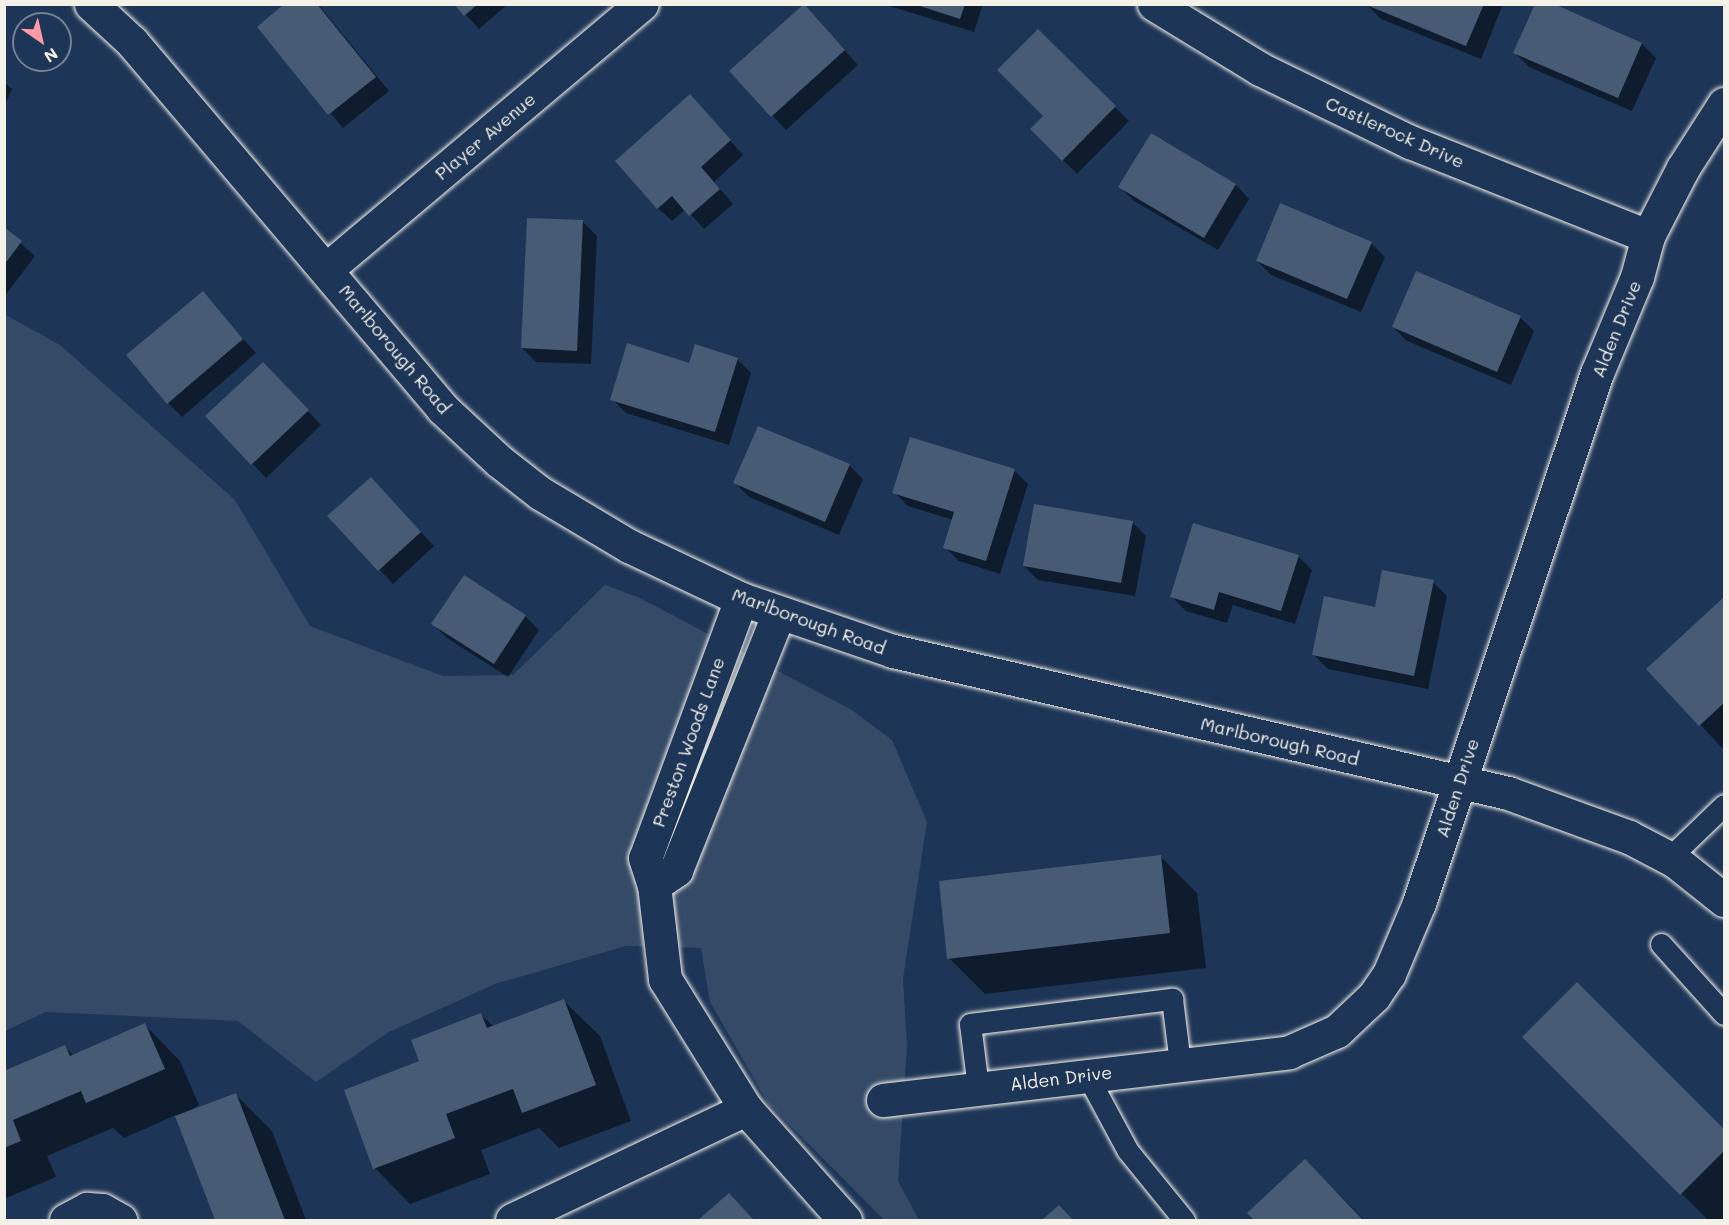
<!DOCTYPE html>
<style>
body{margin:0}
#map{position:relative;width:1729px;height:1225px;overflow:hidden;background:#1d3557;font-family:Mali,sans-serif}
div>[style]{position:absolute}
[style*='--x']{left:calc(var(--x)*1px);top:calc(var(--y)*1px);width:calc(var(--w)*1px);rotate:calc(var(--a)*1deg)}
.green>*{inset:0;background:#354a67}
.shadow>*{inset:0;background:#0007}
.building>*{inset:0;background:#485b74}
.roads{filter:drop-shadow(0 0 2px #f4f1e8) drop-shadow(0 0 2px #f4f1e8)}
.service>*{height:21px;margin:-10.5px;padding:0 10.5px;transform-origin:10.5px;border-radius:10.5px;background:#1d3557}
.minor>*{height:33px;margin:-16.5px;padding:0 16.5px;transform-origin:16.5px;border-radius:16.5px;background:#1d3557}
span{translate:-50% -50%;white-space:nowrap;text-align:center;line-height:1.15;-webkit-text-stroke:4.5px #1d3557;paint-order:stroke}
.street-label{font-size:18px;color:#f4f1e8}
.frame{position:absolute;inset:0;border:6px solid #f4f1e8;pointer-events:none}
.north{position:absolute;left:12px;top:12px;width:60px;height:60px;box-sizing:border-box;background:#1d3557;border:2px solid #738091;border-radius:50%;rotate:146deg;font-size:16px;font-weight:700;line-height:24px;text-align:center;color:#f4f1e8}
.north::after{content:'';display:block;margin:auto;width:21px;height:27px;background:#ff9aa2;clip-path:polygon(50% 0,100% 100%,50% 72%,0 100%)}
</style>
<div id="map">
<div class="green">
<div style="clip-path:polygon(4px 314px,60px 345px,235px 500px,310px 626px,443px 676px,513px 675px,605px 585px,640px 598px,852px 710px,892px 740px,927px 822px,903px 979px,907px 1046px,898px 1181px,919px 1220px,884px 1220px,768px 1103px,710px 1002px,701px 948px,626px 946px,495px 984px,389px 1032px,316px 1082px,238px 1021px,46px 1012px,5px 1031px)"></div>
</div>
<div class="shadow">
<div style="clip-path:polygon(286px 4px,318px 4px,389px 91px,343px 128px,259px 27px)"></div>
<div style="clip-path:polygon(456px 4px,508px 4px,479px 29px)"></div>
<div style="clip-path:polygon(883px 4px,983px 4px,974px 32px)"></div>
<div style="clip-path:polygon(1503px 4px,1481px 59px,1381px 19px,1367px 5px)"></div>
<div style="clip-path:polygon(817px 20px,858px 65px,786px 130px,731px 71px)"></div>
<div style="clip-path:polygon(1038px 31px,1129px 121px,1077px 174px,1032px 129px,1045px 116px)"></div>
<div style="clip-path:polygon(1642px 44px,1656px 58px,1632px 111px,1529px 67px,1515px 53px)"></div>
<div style="clip-path:polygon(4px 82px,12px 89px,4px 107px)"></div>
<div style="clip-path:polygon(704px 110px,743px 155px,714px 182px,733px 204px,704px 229px,686px 209px,672px 221px,658px 208px)"></div>
<div style="clip-path:polygon(1151px 135px,1236px 185px,1249px 199px,1218px 250px,1134px 201px,1120px 187px)"></div>
<div style="clip-path:polygon(583px 222px,597px 236px,591px 364px,536px 362px,522px 348px)"></div>
<div style="clip-path:polygon(4px 229px,35px 256px,4px 297px)"></div>
<div style="clip-path:polygon(1371px 243px,1385px 257px,1361px 312px,1271px 275px,1257px 261px)"></div>
<div style="clip-path:polygon(202px 293px,256px 353px,182px 417px,168px 403px)"></div>
<div style="clip-path:polygon(1520px 317px,1534px 331px,1511px 385px,1407px 341px,1393px 327px)"></div>
<div style="clip-path:polygon(737px 359px,751px 373px,729px 445px,626px 413px,612px 399px,690px 365px)"></div>
<div style="clip-path:polygon(277px 378px,321px 425px,266px 478px,208px 416px)"></div>
<div style="clip-path:polygon(849px 465px,863px 479px,839px 535px,749px 497px,735px 483px)"></div>
<div style="clip-path:polygon(1014px 470px,1028px 484px,1000px 574px,959px 561px,945px 547px,953px 520px,908px 506px,894px 492px)"></div>
<div style="clip-path:polygon(384px 493px,434px 546px,393px 584px,329px 516px)"></div>
<div style="clip-path:polygon(1132px 522px,1146px 536px,1135px 596px,1038px 580px,1024px 566px)"></div>
<div style="clip-path:polygon(1298px 556px,1312px 570px,1295px 624px,1233px 605px,1227px 623px,1186px 611px,1172px 597px)"></div>
<div style="clip-path:polygon(464px 577px,525px 616px,539px 630px,508px 677px,447px 638px,433px 624px)"></div>
<div style="clip-path:polygon(1433px 582px,1447px 596px,1428px 689px,1328px 669px,1314px 655px,1376px 608px)"></div>
<div style="clip-path:polygon(1724px 599px,1724px 750px,1648px 669px)"></div>
<div style="clip-path:polygon(1161px 857px,1197px 893px,1206px 968px,985px 994px,949px 958px)"></div>
<div style="clip-path:polygon(1577px 984px,1724px 1131px,1724px 1220px,1708px 1220px,1524px 1037px)"></div>
<div style="clip-path:polygon(564px 1001px,600px 1036px,631px 1121px,559px 1148px,539px 1128px,481px 1150px,490px 1174px,410px 1204px,375px 1168px,421px 1062px,481px 1015px,494px 1027px)"></div>
<div style="clip-path:polygon(145px 1025px,180px 1061px,199px 1105px,181px 1116px,236px 1095px,272px 1131px,306px 1220px,217px 1220px,176px 1115px,124px 1138px,113px 1128px,47px 1156px,56px 1177px,4px 1199px,4px 1073px,65px 1047px,74px 1056px)"></div>
<div style="clip-path:polygon(1305px 1161px,1341px 1196px,1364px 1220px,1256px 1220px,1249px 1213px)"></div>
<div style="clip-path:polygon(729px 1195px,754px 1220px,700px 1220px)"></div>
</div>
<div class="building">
<div style="clip-path:polygon(284px 4px,317px 4px,376px 77px,328px 115px,257px 27px)"></div>
<div style="clip-path:polygon(454px 4px,478px 4px,464px 16px)"></div>
<div style="clip-path:polygon(804px 4px,845px 50px,771px 117px,729px 71px)"></div>
<div style="clip-path:polygon(914px 4px,965px 4px,960px 19px)"></div>
<div style="clip-path:polygon(1364px 4px,1484px 4px,1466px 46px)"></div>
<div style="clip-path:polygon(1535px 4px,1554px 4px,1642px 43px,1618px 98px,1513px 53px)"></div>
<div style="clip-path:polygon(1038px 29px,1116px 106px,1062px 161px,1030px 129px,1043px 116px,997px 70px)"></div>
<div style="clip-path:polygon(690px 94px,731px 140px,701px 167px,720px 189px,689px 216px,672px 196px,657px 209px,615px 161px)"></div>
<div style="clip-path:polygon(1151px 133px,1236px 184px,1204px 238px,1118px 187px)"></div>
<div style="clip-path:polygon(1280px 203px,1372px 242px,1347px 299px,1256px 261px)"></div>
<div style="clip-path:polygon(527px 218px,583px 220px,577px 351px,521px 348px)"></div>
<div style="clip-path:polygon(4px 227px,22px 241px,4px 265px)"></div>
<div style="clip-path:polygon(1416px 271px,1521px 316px,1497px 372px,1392px 327px)"></div>
<div style="clip-path:polygon(203px 291px,243px 339px,167px 404px,126px 355px)"></div>
<div style="clip-path:polygon(627px 343px,689px 363px,695px 344px,738px 358px,715px 432px,610px 400px)"></div>
<div style="clip-path:polygon(263px 362px,309px 410px,251px 465px,205px 416px)"></div>
<div style="clip-path:polygon(758px 426px,850px 464px,825px 522px,733px 483px)"></div>
<div style="clip-path:polygon(910px 437px,1015px 469px,986px 561px,943px 548px,954px 512px,892px 493px)"></div>
<div style="clip-path:polygon(371px 477px,421px 532px,378px 571px,327px 516px)"></div>
<div style="clip-path:polygon(1034px 504px,1133px 521px,1121px 583px,1023px 566px)"></div>
<div style="clip-path:polygon(1193px 523px,1299px 555px,1281px 611px,1219px 592px,1214px 610px,1170px 597px)"></div>
<div style="clip-path:polygon(1382px 570px,1434px 580px,1414px 676px,1312px 655px,1324px 596px,1375px 607px)"></div>
<div style="clip-path:polygon(464px 575px,526px 615px,494px 664px,431px 624px)"></div>
<div style="clip-path:polygon(1724px 597px,1724px 703px,1699px 726px,1646px 669px)"></div>
<div style="clip-path:polygon(1161px 855px,1170px 933px,947px 959px,939px 881px)"></div>
<div style="clip-path:polygon(1577px 982px,1724px 1129px,1724px 1151px,1680px 1195px,1522px 1037px)"></div>
<div style="clip-path:polygon(564px 999px,596px 1085px,522px 1113px,513px 1089px,446px 1114px,455px 1138px,373px 1169px,344px 1090px,419px 1061px,411px 1040px,481px 1013px,487px 1028px)"></div>
<div style="clip-path:polygon(145px 1023px,165px 1069px,86px 1103px,81px 1091px,13px 1120px,21px 1141px,4px 1148px,4px 1071px,65px 1045px,70px 1056px)"></div>
<div style="clip-path:polygon(236px 1093px,285px 1220px,215px 1220px,175px 1116px)"></div>
<div style="clip-path:polygon(1305px 1159px,1363px 1220px,1254px 1220px,1247px 1213px)"></div>
<div style="clip-path:polygon(729px 1193px,754px 1220px,698px 1220px)"></div>
<div style="clip-path:polygon(1059px 1205px,1073px 1220px,1042px 1220px)"></div>
</div>
<div class="roads">
<div class="service">
<div style="--x:1669;--y:858;--w:76;--a:-43.9"></div>
<div style="--x:1661;--y:944;--w:94;--a:48"></div>
<div style="--x:1087;--y:1075;--w:86;--a:61.7"></div>
<div style="--x:1128;--y:1151;--w:89;--a:50.9"></div>
<div style="--x:978;--y:1088;--w:64;--a:-97.1"></div>
<div style="--x:970;--y:1024;--w:204;--a:-7.1"></div>
<div style="--x:1172;--y:999;--w:64;--a:82.9"></div>
</div>
<div class="minor">
<div style="--x:91;--y:4;--w:56;--a:42.8"></div>
<div style="--x:132;--y:42;--w:480;--a:49.7"></div>
<div style="--x:442;--y:408;--w:78;--a:42.9"></div>
<div style="--x:499;--y:461;--w:52;--a:38"></div>
<div style="--x:540;--y:493;--w:104;--a:30.8"></div>
<div style="--x:629;--y:546;--w:124;--a:25.3"></div>
<div style="--x:741;--y:599;--w:161;--a:18.9"></div>
<div style="--x:893;--y:651;--w:631;--a:13"></div>
<div style="--x:1508;--y:793;--w:129;--a:20"></div>
<div style="--x:1629;--y:837;--w:52;--a:27.6"></div>
<div style="--x:1675;--y:861;--w:63;--a:38.5"></div>
<div style="--x:1154;--y:4;--w:124;--a:31.5"></div>
<div style="--x:1260;--y:69;--w:167;--a:26"></div>
<div style="--x:1410;--y:142;--w:256;--a:21.6"></div>
<div style="--x:328;--y:268;--w:410;--a:-40.1"></div>
<div style="--x:741;--y:599;--w:276;--a:110.3"></div>
<div style="--x:645;--y:858;--w:28;--a:72"></div>
<div style="--x:654;--y:885;--w:95;--a:83.3"></div>
<div style="--x:665;--y:979;--w:153;--a:58.1"></div>
<div style="--x:654;--y:885;--w:27;--a:-34"></div>
<div style="--x:676;--y:870;--w:277;--a:-68.2"></div>
<div style="--x:883;--y:1100;--w:409;--a:-6.7"></div>
<div style="--x:1289;--y:1052;--w:52;--a:-23.6"></div>
<div style="--x:1337;--y:1031;--w:51;--a:-43.4"></div>
<div style="--x:1374;--y:996;--w:27;--a:-56"></div>
<div style="--x:1389;--y:974;--w:77;--a:-67.1"></div>
<div style="--x:1419;--y:903;--w:559;--a:-71.44"></div>
<div style="--x:1597;--y:373;--w:104;--a:-67.4"></div>
<div style="--x:1637;--y:277;--w:42;--a:-75"></div>
<div style="--x:1648;--y:236;--w:76;--a:-62.8"></div>
<div style="--x:1683;--y:168;--w:76;--a:-57.4"></div>
<div style="--x:66;--y:1220;--w:24;--a:-28"></div>
<div style="--x:87;--y:1209;--w:15;--a:4"></div>
<div style="--x:102;--y:1210;--w:21;--a:29"></div>
<div style="--x:512;--y:1220;--w:259;--a:-25.4"></div>
<div style="--x:746;--y:1109;--w:149;--a:48.3"></div>
</div>
</div>
<div class="street-label">
<span style="left:1395px;top:132px;rotate:24deg">Castlerock Drive</span>
<span style="left:485px;top:136px;rotate:-40deg">Player Avenue</span>
<span style="left:1616px;top:329px;rotate:-68deg">Alden Drive</span>
<span style="left:395px;top:349px;rotate:50deg">Marlborough Road</span>
<span style="left:809px;top:621px;rotate:20deg">Marlborough Road</span>
<span style="left:1280px;top:741px;rotate:13deg">Marlborough Road</span>
<span style="left:688px;top:742px;rotate:-70deg">Preston Woods Lane</span>
<span style="left:1457px;top:788px;rotate:-72deg">Alden Drive</span>
<span style="left:1061px;top:1078px;rotate:-7deg">Alden Drive</span>
</div>
<div class="frame"></div>
<div class="north">N</div>
</div>
